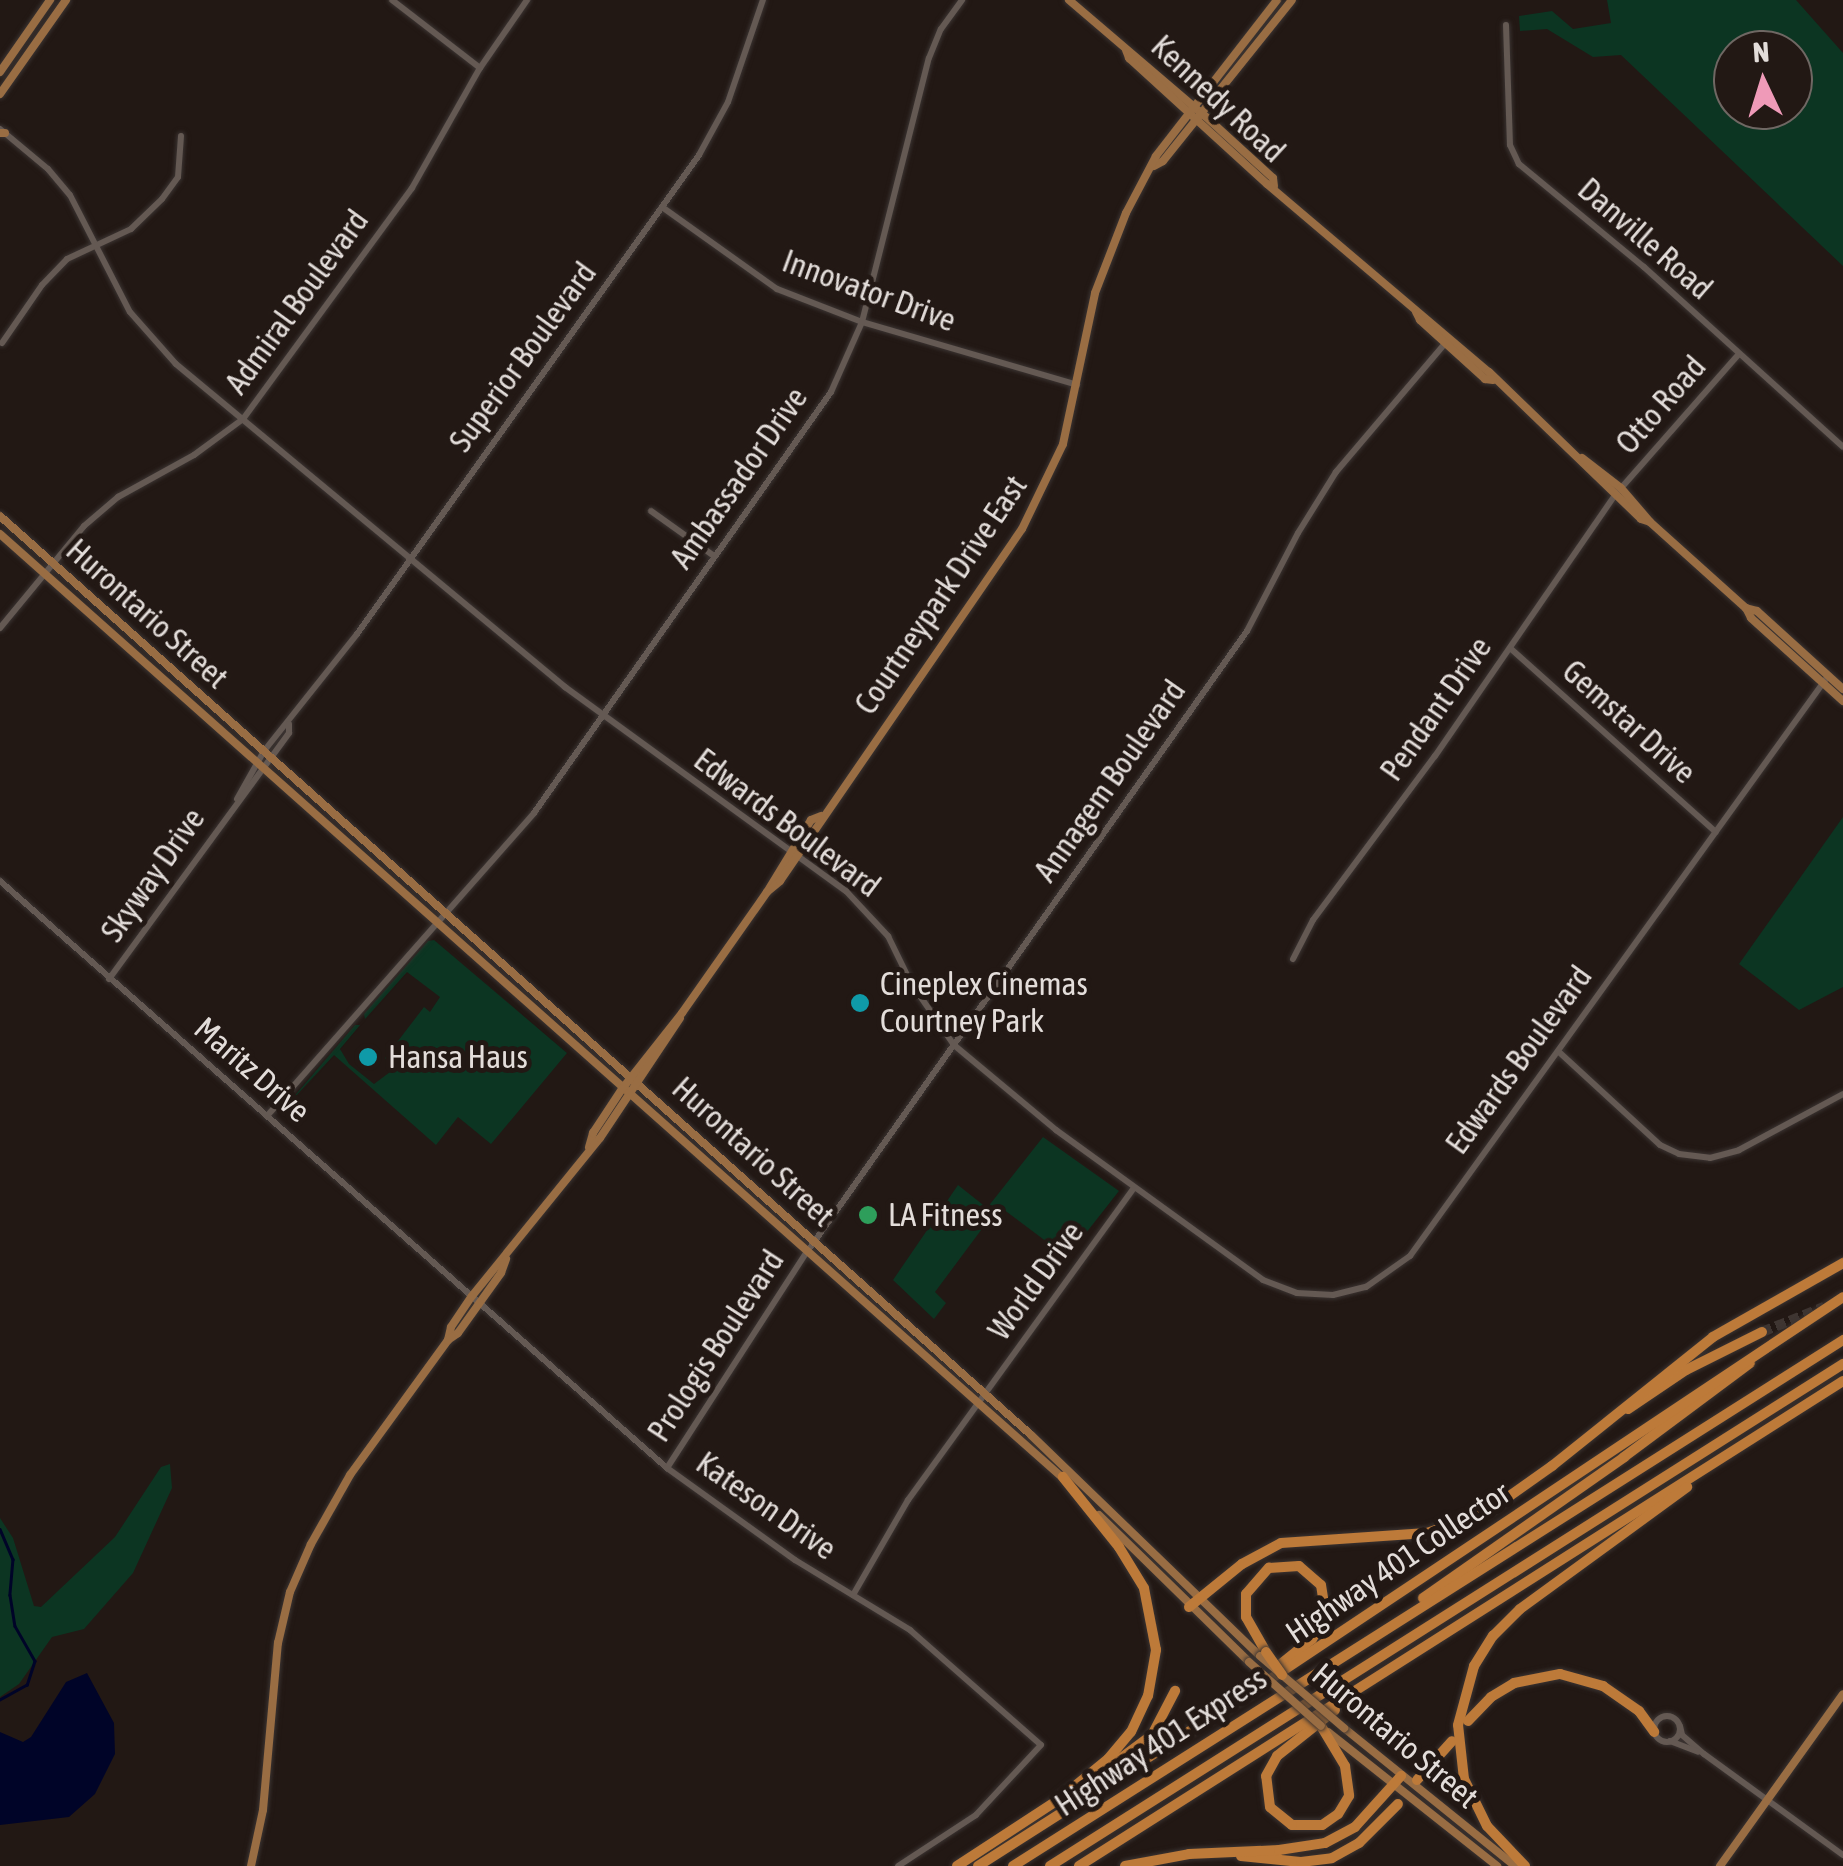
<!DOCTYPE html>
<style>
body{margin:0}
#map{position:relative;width:1843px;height:1866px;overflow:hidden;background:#221814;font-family:"Asap Condensed",sans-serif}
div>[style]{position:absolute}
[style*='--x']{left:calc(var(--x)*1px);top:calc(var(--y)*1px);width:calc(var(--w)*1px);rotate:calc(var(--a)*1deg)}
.green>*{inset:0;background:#0c3522}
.water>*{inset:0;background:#000428}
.stream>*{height:2.5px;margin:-1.25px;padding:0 1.25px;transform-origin:1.25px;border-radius:1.25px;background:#000428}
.highway-tunnel>*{height:10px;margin-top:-5px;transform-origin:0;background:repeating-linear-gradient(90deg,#3f3632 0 10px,transparent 0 15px)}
.roads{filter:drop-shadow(0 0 2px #3b3432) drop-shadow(0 0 2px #3b3432)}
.minor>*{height:6px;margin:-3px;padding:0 3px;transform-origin:3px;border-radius:3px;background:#645953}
.minor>.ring{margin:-3px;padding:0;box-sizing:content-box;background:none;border:6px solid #645953;border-radius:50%}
.major>*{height:8px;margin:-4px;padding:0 4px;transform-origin:4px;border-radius:4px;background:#996d43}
.highway>*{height:10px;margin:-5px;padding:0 5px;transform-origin:5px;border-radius:5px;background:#bd7a39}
.bridges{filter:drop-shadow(0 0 2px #3b3432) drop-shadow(0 0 2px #3b3432)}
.major-bridge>*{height:8px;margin:-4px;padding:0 4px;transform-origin:4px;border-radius:4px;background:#996d43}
.highway-bridge>*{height:10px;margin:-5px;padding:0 5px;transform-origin:5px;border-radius:5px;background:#bd7a39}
.dots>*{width:28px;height:28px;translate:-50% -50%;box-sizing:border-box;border:5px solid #221814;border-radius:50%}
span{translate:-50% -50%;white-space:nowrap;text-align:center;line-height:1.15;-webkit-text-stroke:10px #221814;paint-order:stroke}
.street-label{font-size:32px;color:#e3ddda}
.poi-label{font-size:32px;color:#e3ddda}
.left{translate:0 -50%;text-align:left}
.north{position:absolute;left:1713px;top:30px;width:100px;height:100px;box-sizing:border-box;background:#221814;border:2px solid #6f6763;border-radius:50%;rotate:356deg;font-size:28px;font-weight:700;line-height:40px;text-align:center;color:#e3ddda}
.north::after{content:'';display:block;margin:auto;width:35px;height:45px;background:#ef9ab8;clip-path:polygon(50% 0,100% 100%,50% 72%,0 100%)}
</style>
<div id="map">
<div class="green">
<div style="clip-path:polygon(evenodd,1607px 0,1796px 0,1843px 53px,1843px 266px,1621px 55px,1593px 57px,1547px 29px,1520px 31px,1519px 16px,1552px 11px,1573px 29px,1611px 23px,1607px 0,1733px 50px,1793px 50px,1793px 110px,1733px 110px,1733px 50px)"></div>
<div style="clip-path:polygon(1843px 817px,1843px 987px,1799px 1010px,1739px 964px)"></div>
<div style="clip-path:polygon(434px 940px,567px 1053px,491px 1144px,458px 1117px,436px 1145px,334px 1055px,280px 1113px,355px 1025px,360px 1025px,340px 1049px,349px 1064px,374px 1084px,394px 1069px,385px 1058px,424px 1007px,430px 1012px,440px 997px,407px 972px,365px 1019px,364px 1014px,428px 941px)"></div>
<div style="clip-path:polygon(1043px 1137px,1119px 1191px,1067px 1257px,1003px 1209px,996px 1210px,935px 1292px,946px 1303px,934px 1319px,893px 1280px,958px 1185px,987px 1208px)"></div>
<div style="clip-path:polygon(170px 1464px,172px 1488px,133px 1573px,84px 1629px,52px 1637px,19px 1684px,0 1697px,0 1518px,13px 1538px,34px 1606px,41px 1607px,115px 1537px,161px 1467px)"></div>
</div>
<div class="water">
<div style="clip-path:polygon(87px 1673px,114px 1723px,115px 1754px,95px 1794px,69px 1817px,0 1825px,0 1732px,23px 1742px,31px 1737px,66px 1682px)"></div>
</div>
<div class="stream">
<div style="--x:0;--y:1529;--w:33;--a:67"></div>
<div style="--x:13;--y:1559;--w:36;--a:95"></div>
<div style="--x:10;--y:1595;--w:31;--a:81"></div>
<div style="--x:15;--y:1626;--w:40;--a:60.3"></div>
<div style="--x:35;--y:1661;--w:25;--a:108"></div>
<div style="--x:27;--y:1685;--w:31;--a:151"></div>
</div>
<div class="highway-tunnel">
<div style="--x:1762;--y:1332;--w:67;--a:-22"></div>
</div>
<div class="roads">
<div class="minor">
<div style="--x:392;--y:0;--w:111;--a:37.7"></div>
<div style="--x:1506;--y:25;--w:120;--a:88.1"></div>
<div style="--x:1510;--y:145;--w:21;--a:65"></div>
<div style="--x:1519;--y:164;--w:162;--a:39.5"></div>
<div style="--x:1644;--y:267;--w:268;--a:42.1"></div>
<div style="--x:0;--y:129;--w:62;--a:39.8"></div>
<div style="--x:48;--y:169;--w:34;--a:50"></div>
<div style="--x:70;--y:195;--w:131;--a:62.9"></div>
<div style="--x:130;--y:312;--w:69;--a:48.5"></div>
<div style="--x:176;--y:364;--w:506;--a:39.7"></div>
<div style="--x:565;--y:687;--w:347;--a:36"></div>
<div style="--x:846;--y:891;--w:62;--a:47"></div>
<div style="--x:888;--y:936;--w:52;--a:63.9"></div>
<div style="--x:911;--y:983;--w:75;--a:55.3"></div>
<div style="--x:954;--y:1045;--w:133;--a:39.8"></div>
<div style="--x:1056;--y:1130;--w:256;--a:35.9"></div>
<div style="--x:1263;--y:1280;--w:36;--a:21"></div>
<div style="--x:1297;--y:1293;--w:36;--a:3"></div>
<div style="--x:1333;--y:1295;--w:34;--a:-14"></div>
<div style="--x:1366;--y:1287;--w:54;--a:-35.2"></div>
<div style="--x:1410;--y:1256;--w:715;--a:-54.22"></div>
<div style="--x:662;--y:207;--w:141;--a:35.5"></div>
<div style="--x:777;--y:289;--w:91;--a:21.2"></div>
<div style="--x:862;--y:322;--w:224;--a:16.3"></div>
<div style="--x:2;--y:343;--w:70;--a:-55.4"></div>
<div style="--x:42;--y:285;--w:36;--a:-46"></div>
<div style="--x:67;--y:259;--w:71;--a:-25.1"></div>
<div style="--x:131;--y:229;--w:43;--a:-44.1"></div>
<div style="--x:162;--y:199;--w:27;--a:-54"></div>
<div style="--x:178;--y:177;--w:41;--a:-85.8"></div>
<div style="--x:651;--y:511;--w:77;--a:35.5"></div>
<div style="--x:0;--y:628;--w:132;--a:-50.5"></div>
<div style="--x:84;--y:526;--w:45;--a:-40.5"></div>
<div style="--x:118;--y:497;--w:87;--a:-28.9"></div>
<div style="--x:194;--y:455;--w:61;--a:-36.3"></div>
<div style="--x:243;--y:419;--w:286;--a:-53.8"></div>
<div style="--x:412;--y:188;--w:138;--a:-60.5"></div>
<div style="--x:480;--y:68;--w:83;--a:-55.3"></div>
<div style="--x:1510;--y:648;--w:276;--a:41.8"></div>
<div style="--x:237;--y:799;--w:55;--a:-60.6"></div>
<div style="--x:264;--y:751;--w:149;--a:-51.5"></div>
<div style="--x:357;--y:634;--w:589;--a:-54.47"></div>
<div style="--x:699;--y:155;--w:60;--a:-61.3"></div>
<div style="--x:728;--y:102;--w:108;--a:-71.1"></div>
<div style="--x:0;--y:881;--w:889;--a:41.35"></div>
<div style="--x:667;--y:1468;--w:158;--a:35.7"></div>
<div style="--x:795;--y:1560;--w:135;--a:31.3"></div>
<div style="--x:910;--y:1630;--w:174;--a:41.3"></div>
<div style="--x:1041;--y:1745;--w:96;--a:132.9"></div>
<div style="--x:976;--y:1815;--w:93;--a:146.8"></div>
<div style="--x:1293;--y:959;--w:44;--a:-62.9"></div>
<div style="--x:1313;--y:920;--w:204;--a:-53.4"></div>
<div style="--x:1435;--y:756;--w:317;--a:-55.4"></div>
<div style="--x:1615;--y:495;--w:186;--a:-48.7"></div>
<div style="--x:109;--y:979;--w:305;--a:-53.8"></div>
<div style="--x:289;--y:733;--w:9;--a:-90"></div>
<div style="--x:1559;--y:1052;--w:137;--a:42.6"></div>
<div style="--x:1660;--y:1145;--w:21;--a:25"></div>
<div style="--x:1679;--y:1154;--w:31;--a:7"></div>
<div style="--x:1710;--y:1158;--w:30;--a:-15"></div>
<div style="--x:1739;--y:1150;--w:118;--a:-28.3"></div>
<div style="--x:267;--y:1116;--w:404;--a:-48.6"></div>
<div style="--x:534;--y:813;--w:515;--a:-54.8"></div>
<div style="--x:831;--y:392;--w:77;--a:-66.1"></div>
<div style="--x:862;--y:322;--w:272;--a:-75.8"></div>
<div style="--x:929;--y:58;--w:31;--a:-68"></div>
<div style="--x:941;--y:29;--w:36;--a:-54"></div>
<div style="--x:667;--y:1468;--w:257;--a:-57.1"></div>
<div style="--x:807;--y:1252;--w:761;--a:-54.68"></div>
<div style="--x:1247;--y:631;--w:110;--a:-62.5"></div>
<div style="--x:1298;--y:533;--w:72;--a:-58.1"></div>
<div style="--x:1336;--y:472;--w:173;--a:-49.7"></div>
<div style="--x:853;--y:1595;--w:110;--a:-59.9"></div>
<div style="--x:908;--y:1500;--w:385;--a:-54.1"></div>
<div class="ring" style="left:1654px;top:1716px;width:20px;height:20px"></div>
<div style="--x:1680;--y:1726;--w:9;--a:77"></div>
<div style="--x:1682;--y:1735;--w:29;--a:41"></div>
<div style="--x:1704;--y:1754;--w:172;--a:36"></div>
<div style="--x:1670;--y:1741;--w:30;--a:21"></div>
</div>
<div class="major">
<div style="--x:1069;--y:0;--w:179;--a:40.5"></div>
<div style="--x:1205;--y:116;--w:92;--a:42.4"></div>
<div style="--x:1273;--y:178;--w:8;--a:83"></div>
<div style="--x:1126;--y:50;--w:9;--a:69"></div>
<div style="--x:1129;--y:58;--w:187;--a:42.4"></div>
<div style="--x:1267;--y:184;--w:291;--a:40.3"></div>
<div style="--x:1489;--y:372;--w:211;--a:44"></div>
<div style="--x:1641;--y:519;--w:9;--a:18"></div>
<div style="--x:1650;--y:522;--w:129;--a:41.9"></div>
<div style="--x:1746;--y:608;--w:11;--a:63"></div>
<div style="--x:1751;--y:618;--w:124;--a:42.1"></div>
<div style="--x:0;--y:72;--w:88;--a:-55.2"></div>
<div style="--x:0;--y:94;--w:115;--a:-54.9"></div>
<div style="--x:0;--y:133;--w:5;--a:0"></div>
<div style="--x:1154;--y:166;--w:10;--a:-29"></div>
<div style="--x:1163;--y:161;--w:206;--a:-51.3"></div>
<div style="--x:1416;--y:312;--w:9;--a:63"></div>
<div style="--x:1420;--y:320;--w:88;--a:42.2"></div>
<div style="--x:1485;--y:379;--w:8;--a:7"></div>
<div style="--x:1582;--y:458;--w:49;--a:37.6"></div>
<div style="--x:1621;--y:488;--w:45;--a:49.5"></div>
<div style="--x:0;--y:516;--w:1381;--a:41.71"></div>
<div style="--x:1031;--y:1435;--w:318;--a:44"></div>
<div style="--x:0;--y:534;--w:1424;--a:41.61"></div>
<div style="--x:1746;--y:608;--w:11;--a:15"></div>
<div style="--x:1757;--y:611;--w:116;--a:42.2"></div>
<div style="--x:767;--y:892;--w:84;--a:-58.6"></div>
<div style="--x:811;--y:820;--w:11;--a:-22"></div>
<div style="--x:589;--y:1147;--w:15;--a:-74"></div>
<div style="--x:593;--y:1133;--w:53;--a:-56.6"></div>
<div style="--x:622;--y:1089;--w:97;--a:-51.7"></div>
<div style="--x:682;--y:1013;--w:148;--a:-54.9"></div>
<div style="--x:767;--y:892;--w:17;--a:-40"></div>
<div style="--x:780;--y:881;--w:427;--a:-55.5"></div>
<div style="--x:1022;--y:529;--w:94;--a:-64.2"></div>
<div style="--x:1063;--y:444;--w:154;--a:-78"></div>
<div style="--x:1095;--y:293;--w:86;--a:-68.8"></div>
<div style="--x:1126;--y:213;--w:64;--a:-62.2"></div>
<div style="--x:1156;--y:156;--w:197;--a:-52.2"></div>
<div style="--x:448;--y:1340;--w:13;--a:-77"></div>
<div style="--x:451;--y:1327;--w:37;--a:-56"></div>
<div style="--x:472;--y:1296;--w:203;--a:-51"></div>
<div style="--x:600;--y:1138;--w:144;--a:-56.3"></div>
<div style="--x:1099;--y:1515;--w:210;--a:44.4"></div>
<div style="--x:1344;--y:1728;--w:220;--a:38.9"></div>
<div style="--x:1328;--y:1732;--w:216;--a:38.4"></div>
<div style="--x:251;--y:1866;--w:57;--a:-77.9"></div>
<div style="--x:263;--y:1810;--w:168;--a:-84.9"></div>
<div style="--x:278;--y:1643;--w:52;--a:-76.8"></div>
<div style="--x:290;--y:1592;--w:52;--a:-66.4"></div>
<div style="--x:311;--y:1544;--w:79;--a:-60.5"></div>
<div style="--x:350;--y:1475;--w:167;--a:-54"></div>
<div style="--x:448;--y:1340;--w:12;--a:-35"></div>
<div style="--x:458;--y:1333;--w:74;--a:-54.4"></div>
<div style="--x:501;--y:1273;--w:15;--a:-70"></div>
<div style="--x:1720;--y:1866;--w:211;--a:-54.4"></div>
</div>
<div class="highway">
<div style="--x:1628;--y:1409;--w:70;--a:-33.9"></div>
<div style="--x:1686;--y:1370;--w:85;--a:-26.6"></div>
<div style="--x:1423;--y:1598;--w:246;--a:-35"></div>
<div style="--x:1624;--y:1457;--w:157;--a:-36.7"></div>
<div style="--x:1189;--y:1607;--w:68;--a:-39.1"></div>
<div style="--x:1242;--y:1564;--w:44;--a:-28.3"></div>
<div style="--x:1281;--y:1543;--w:146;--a:-3.9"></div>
<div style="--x:1427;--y:1533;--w:64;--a:-19.3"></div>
<div style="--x:1487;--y:1512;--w:80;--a:-35.3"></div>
<div style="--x:1552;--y:1466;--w:206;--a:-38.7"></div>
<div style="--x:1713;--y:1337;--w:150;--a:-29.6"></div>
<div style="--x:1266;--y:1652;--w:40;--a:-119.7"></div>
<div style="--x:1246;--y:1617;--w:23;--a:-90"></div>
<div style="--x:1246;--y:1594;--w:35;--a:-49"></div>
<div style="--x:1269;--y:1568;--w:30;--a:-4"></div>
<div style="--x:1299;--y:1566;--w:29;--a:41"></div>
<div style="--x:1321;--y:1585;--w:30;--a:81"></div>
<div style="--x:1326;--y:1615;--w:28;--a:120"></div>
<div style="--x:1312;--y:1639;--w:45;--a:141.3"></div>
<div style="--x:1468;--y:1721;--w:33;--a:-46"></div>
<div style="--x:1491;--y:1697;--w:27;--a:-31"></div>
<div style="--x:1514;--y:1683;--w:47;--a:-11.1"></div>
<div style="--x:1560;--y:1674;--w:45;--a:15.6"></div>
<div style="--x:1603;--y:1686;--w:44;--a:34.8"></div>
<div style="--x:1639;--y:1711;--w:26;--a:54"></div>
<div style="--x:1321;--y:1726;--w:47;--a:59"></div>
<div style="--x:1345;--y:1766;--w:30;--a:82"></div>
<div style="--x:1349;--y:1796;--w:21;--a:121"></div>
<div style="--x:1338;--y:1814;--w:19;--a:145"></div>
<div style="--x:1322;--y:1825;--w:30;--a:180"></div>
<div style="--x:1292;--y:1825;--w:28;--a:-141"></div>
<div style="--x:1270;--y:1807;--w:31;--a:-97"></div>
<div style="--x:1266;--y:1776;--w:23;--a:-61"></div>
<div style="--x:1277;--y:1756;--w:74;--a:-38.4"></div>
<div style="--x:1101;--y:1773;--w:64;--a:-36.7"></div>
<div style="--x:1152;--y:1735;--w:50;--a:-62.4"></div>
<div style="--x:1417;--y:1780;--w:52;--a:-48.1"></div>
<div style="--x:1059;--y:1799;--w:63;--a:-39.2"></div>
<div style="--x:1108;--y:1759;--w:35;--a:-50"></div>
<div style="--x:1131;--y:1732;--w:40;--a:-65"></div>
<div style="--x:1148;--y:1696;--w:47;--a:-80.1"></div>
<div style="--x:1156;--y:1650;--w:63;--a:-101"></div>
<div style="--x:1144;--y:1588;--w:48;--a:-121.4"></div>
<div style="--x:1119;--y:1547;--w:90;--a:-128.7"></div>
<div style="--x:1241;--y:1856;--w:60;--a:5.7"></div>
<div style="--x:1301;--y:1862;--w:31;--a:-7"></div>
<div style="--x:1332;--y:1858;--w:31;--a:-29"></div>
<div style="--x:1359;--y:1843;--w:55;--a:-45"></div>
<div style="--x:957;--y:1866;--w:124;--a:-33.2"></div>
<div style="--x:978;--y:1866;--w:331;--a:-32.5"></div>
<div style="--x:1257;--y:1688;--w:704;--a:-33.71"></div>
<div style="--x:1013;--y:1866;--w:983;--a:-32.36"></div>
<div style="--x:1050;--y:1866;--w:939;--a:-32.34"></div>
<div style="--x:1079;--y:1866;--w:905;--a:-32.41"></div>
<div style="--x:1125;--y:1866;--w:65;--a:-10.6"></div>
<div style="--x:1189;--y:1854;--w:90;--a:-2.5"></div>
<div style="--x:1279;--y:1850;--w:47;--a:-8.7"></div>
<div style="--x:1325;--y:1843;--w:34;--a:-28"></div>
<div style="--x:1355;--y:1827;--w:69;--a:-48"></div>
<div style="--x:1525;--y:1866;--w:55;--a:-133.5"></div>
<div style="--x:1487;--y:1826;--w:52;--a:-116.1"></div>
<div style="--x:1464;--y:1779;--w:54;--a:-96.3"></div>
<div style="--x:1458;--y:1725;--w:61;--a:-74.8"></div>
<div style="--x:1474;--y:1666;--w:36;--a:-58"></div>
<div style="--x:1493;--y:1636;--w:38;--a:-45"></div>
<div style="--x:1520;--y:1609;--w:207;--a:-36.1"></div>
</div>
</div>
<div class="bridges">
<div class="major-bridge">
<div style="--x:1260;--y:1656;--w:111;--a:40.6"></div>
<div style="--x:1249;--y:1662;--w:96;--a:41.6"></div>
</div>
<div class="highway-bridge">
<div style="--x:1266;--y:1652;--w:28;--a:55"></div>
</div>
</div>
<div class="dots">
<div style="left:860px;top:1003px;background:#0f9aa8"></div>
<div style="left:368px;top:1057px;background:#0f9aa8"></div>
<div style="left:868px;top:1215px;background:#2e9e5b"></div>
</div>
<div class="street-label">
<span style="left:1218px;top:99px;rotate:43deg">Kennedy Road</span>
<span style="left:1645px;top:239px;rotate:41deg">Danville Road</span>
<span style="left:869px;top:291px;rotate:20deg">Innovator Drive</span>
<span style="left:297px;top:302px;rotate:-54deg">Admiral Boulevard</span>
<span style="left:523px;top:357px;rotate:-54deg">Superior Boulevard</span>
<span style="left:1661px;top:405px;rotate:-49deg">Otto Road</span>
<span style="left:739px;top:478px;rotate:-55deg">Ambassador Drive</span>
<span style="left:941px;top:595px;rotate:-56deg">Courtneypark Drive East</span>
<span style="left:147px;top:614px;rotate:42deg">Hurontario Street</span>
<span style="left:1436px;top:709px;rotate:-55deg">Pendant Drive</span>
<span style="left:1629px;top:722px;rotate:42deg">Gemstar Drive</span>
<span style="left:1110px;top:781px;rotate:-55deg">Annagem Boulevard</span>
<span style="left:787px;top:823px;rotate:37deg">Edwards Boulevard</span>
<span style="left:153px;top:875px;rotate:-55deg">Skyway Drive</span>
<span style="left:1519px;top:1060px;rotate:-54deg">Edwards Boulevard</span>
<span style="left:252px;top:1070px;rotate:41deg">Maritz Drive</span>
<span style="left:753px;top:1152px;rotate:42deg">Hurontario Street</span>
<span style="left:1036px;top:1281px;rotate:-54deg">World Drive</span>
<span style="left:716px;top:1346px;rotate:-57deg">Prologis Boulevard</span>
<span style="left:766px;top:1506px;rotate:35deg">Kateson Drive</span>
<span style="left:1398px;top:1563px;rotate:-34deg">Highway 401 Collector</span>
<span style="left:1395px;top:1736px;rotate:40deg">Hurontario Street</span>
<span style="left:1161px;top:1742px;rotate:-33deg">Highway 401 Express</span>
</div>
<div class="poi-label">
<span class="left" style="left:880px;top:1003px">Cineplex Cinemas<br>Courtney Park</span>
<span class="left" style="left:388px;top:1057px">Hansa Haus</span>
<span class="left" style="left:888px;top:1215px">LA Fitness</span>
</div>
<div class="north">N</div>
</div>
